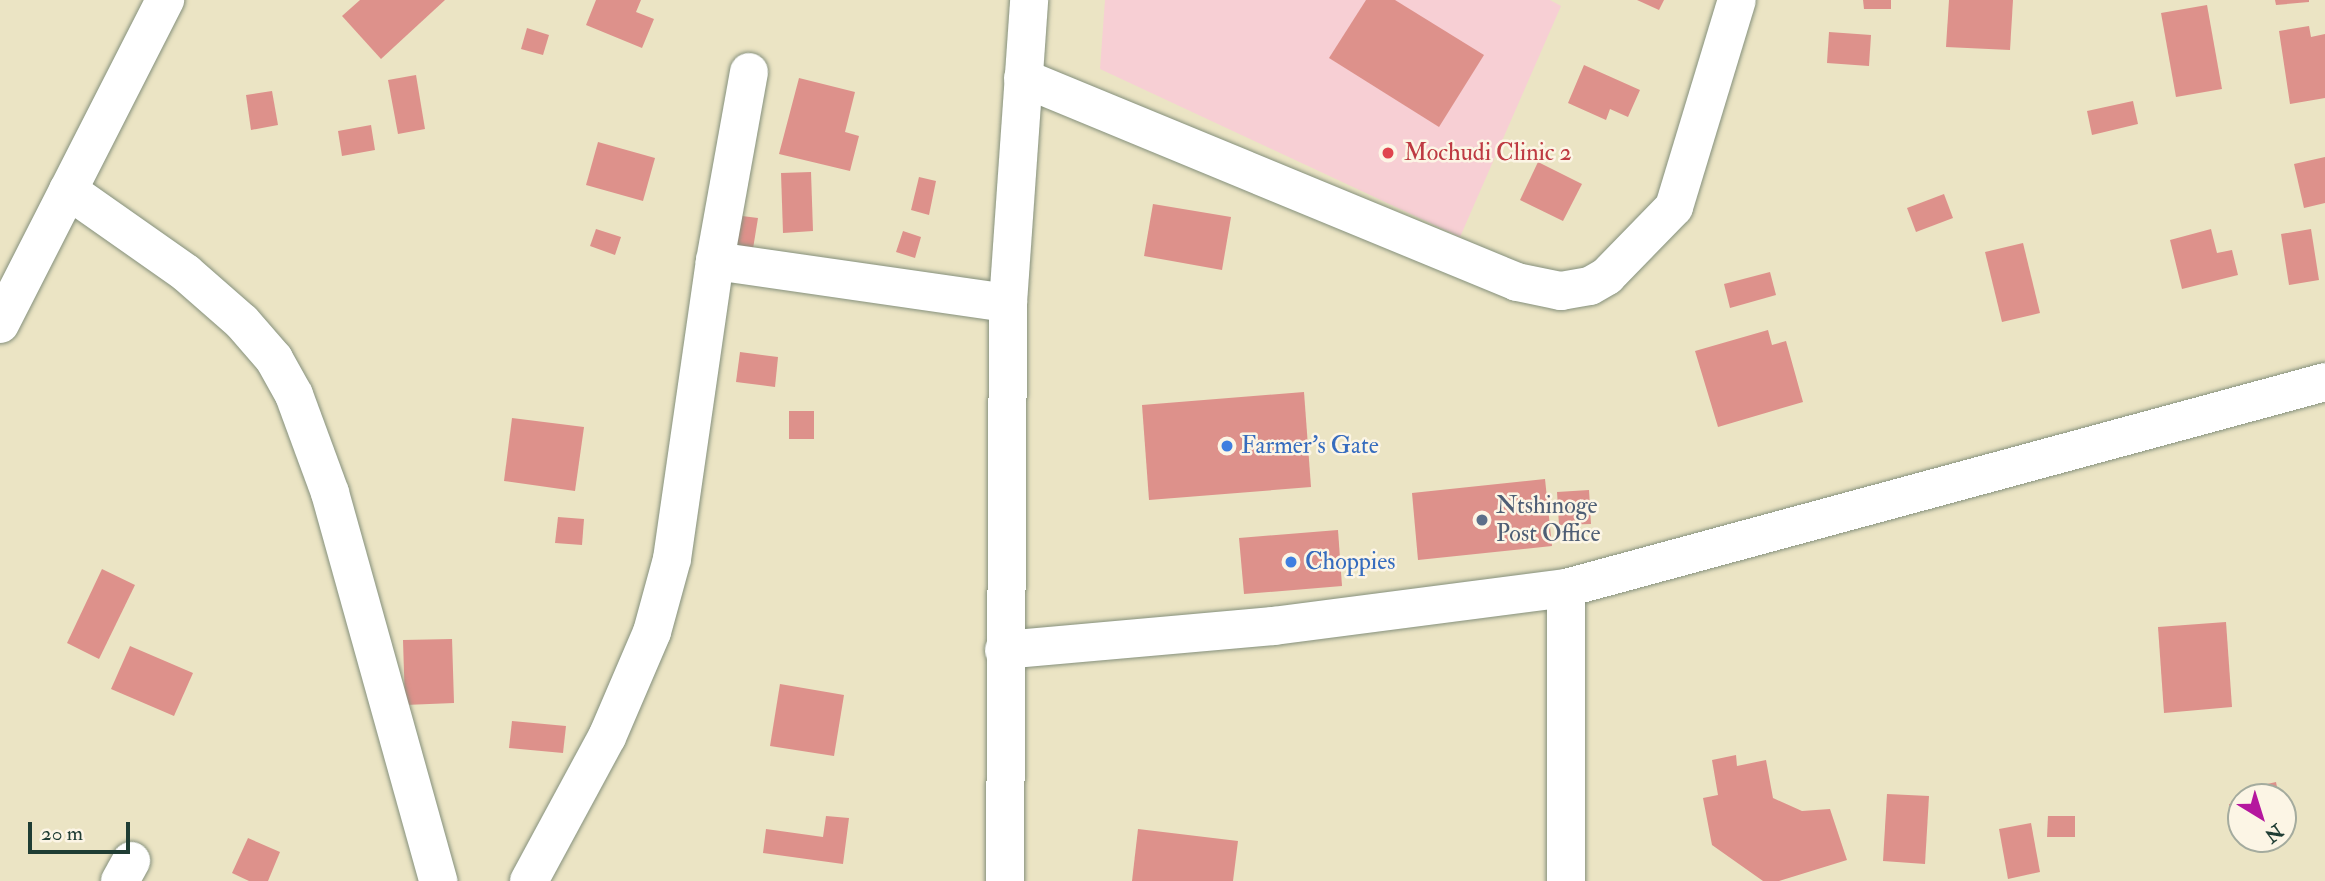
<!DOCTYPE html>
<style>
body{margin:0}
#map{position:relative;width:2325px;height:881px;overflow:hidden;background:#ebe4c4;font-family:"IM FELL Double Pica",serif}
div>[style]{position:absolute}
[style*='--x']{left:calc(var(--x)*1px);top:calc(var(--y)*1px);width:calc(var(--w)*1px);rotate:calc(var(--a)*1deg)}
.built>*{inset:0;background:#f7cfd4}
.building>*{inset:0;background:#dd918b}
.roads{filter:drop-shadow(0 0 2px #85907c) drop-shadow(0 0 2px #85907c)}
.minor>*{height:38px;margin:-19px;padding:0 19px;transform-origin:19px;border-radius:19px;background:#fff}
.dots>*{width:19px;height:19px;translate:-50% -50%;box-sizing:border-box;border:4px solid #fcf5e5;border-radius:50%}
span{translate:-50% -50%;white-space:nowrap;text-align:center;line-height:1.15;-webkit-text-stroke:5px #fcf5e5;paint-order:stroke}
.health-label{font-size:24px;color:#be3a42}
.left{translate:0 -50%;text-align:left}
.shop-label{font-size:24px;color:#366cbe}
.service-label{font-size:24px;color:#4e5e75}
.north{position:absolute;left:2227px;top:783px;width:70px;height:70px;box-sizing:border-box;background:#fcf5e5;border:2px solid #a4ab9e;border-radius:50%;rotate:142deg;font-size:19px;font-weight:700;line-height:28px;text-align:center;color:#1f3d34}
.north::after{content:'';display:block;margin:auto;width:24px;height:32px;background:#b5179e;clip-path:polygon(50% 0,100% 100%,50% 72%,0 100%)}
.scale{position:absolute;left:28px;top:822px;width:102px;height:32px;box-sizing:border-box;border:4px solid #1f3d34;border-top:0;padding-left:9px;font-size:21px;line-height:24px;white-space:nowrap;color:#1f3d34;-webkit-text-stroke:5px #fcf5e5;paint-order:stroke}
</style>
<div id="map">
<div class="built">
<div style="clip-path:polygon(1105px 0,1550px 0,1561px 6px,1460px 237px,1100px 69px)"></div>
</div>
<div class="building">
<div style="clip-path:polygon(360px 0,445px 0,381px 59px,342px 16px)"></div>
<div style="clip-path:polygon(596px 0,641px 0,636px 12px,654px 19px,642px 48px,586px 25px)"></div>
<div style="clip-path:polygon(1366px 0,1395px 0,1484px 55px,1439px 127px,1329px 58px)"></div>
<div style="clip-path:polygon(1637px 0,1664px 0,1659px 10px)"></div>
<div style="clip-path:polygon(1863px 0,1891px 0,1891px 9px,1864px 9px)"></div>
<div style="clip-path:polygon(1949px 0,2013px 0,2010px 50px,1946px 47px)"></div>
<div style="clip-path:polygon(2275px 0,2309px 0,2309px 2px,2276px 5px)"></div>
<div style="clip-path:polygon(2207px 5px,2222px 89px,2176px 97px,2161px 13px)"></div>
<div style="clip-path:polygon(2309px 26px,2311px 37px,2325px 34px,2325px 98px,2290px 104px,2279px 31px)"></div>
<div style="clip-path:polygon(527px 28px,549px 35px,543px 55px,521px 49px)"></div>
<div style="clip-path:polygon(1829px 32px,1871px 35px,1869px 66px,1827px 63px)"></div>
<div style="clip-path:polygon(1584px 65px,1640px 90px,1628px 117px,1610px 109px,1606px 120px,1568px 103px)"></div>
<div style="clip-path:polygon(416px 75px,425px 129px,398px 134px,388px 80px)"></div>
<div style="clip-path:polygon(799px 78px,855px 92px,845px 132px,859px 136px,850px 171px,779px 154px)"></div>
<div style="clip-path:polygon(272px 91px,278px 125px,251px 130px,246px 95px)"></div>
<div style="clip-path:polygon(2133px 101px,2138px 124px,2092px 135px,2087px 111px)"></div>
<div style="clip-path:polygon(371px 125px,375px 150px,342px 156px,338px 131px)"></div>
<div style="clip-path:polygon(598px 142px,655px 158px,643px 201px,586px 185px)"></div>
<div style="clip-path:polygon(2325px 157px,2325px 203px,2304px 208px,2294px 164px)"></div>
<div style="clip-path:polygon(1538px 162px,1582px 184px,1563px 221px,1520px 200px)"></div>
<div style="clip-path:polygon(811px 172px,813px 231px,783px 233px,781px 173px)"></div>
<div style="clip-path:polygon(919px 177px,936px 181px,929px 215px,911px 210px)"></div>
<div style="clip-path:polygon(1944px 194px,1953px 218px,1916px 232px,1907px 208px)"></div>
<div style="clip-path:polygon(1153px 204px,1231px 217px,1222px 270px,1144px 256px)"></div>
<div style="clip-path:polygon(726px 214px,758px 218px,751px 261px,720px 257px)"></div>
<div style="clip-path:polygon(596px 229px,621px 237px,615px 255px,590px 246px)"></div>
<div style="clip-path:polygon(2211px 229px,2217px 253px,2232px 250px,2238px 275px,2182px 289px,2170px 240px)"></div>
<div style="clip-path:polygon(2311px 229px,2319px 280px,2289px 285px,2281px 234px)"></div>
<div style="clip-path:polygon(903px 231px,921px 237px,915px 258px,896px 252px)"></div>
<div style="clip-path:polygon(2023px 243px,2040px 313px,2002px 322px,1985px 252px)"></div>
<div style="clip-path:polygon(1770px 272px,1776px 295px,1730px 308px,1724px 284px)"></div>
<div style="clip-path:polygon(1768px 330px,1772px 345px,1786px 341px,1803px 402px,1718px 427px,1695px 351px)"></div>
<div style="clip-path:polygon(740px 352px,778px 357px,775px 387px,736px 382px)"></div>
<div style="clip-path:polygon(1304px 392px,1311px 487px,1149px 500px,1142px 405px)"></div>
<div style="clip-path:polygon(789px 411px,814px 411px,814px 439px,789px 439px)"></div>
<div style="clip-path:polygon(512px 418px,584px 427px,575px 491px,504px 481px)"></div>
<div style="clip-path:polygon(1545px 479px,1552px 546px,1418px 560px,1412px 493px)"></div>
<div style="clip-path:polygon(1589px 490px,1591px 524px,1559px 525px,1557px 492px)"></div>
<div style="clip-path:polygon(558px 517px,584px 519px,582px 545px,555px 543px)"></div>
<div style="clip-path:polygon(1338px 530px,1342px 586px,1244px 594px,1239px 538px)"></div>
<div style="clip-path:polygon(102px 569px,135px 585px,99px 659px,67px 643px)"></div>
<div style="clip-path:polygon(2226px 622px,2232px 707px,2164px 713px,2158px 627px)"></div>
<div style="clip-path:polygon(452px 639px,454px 703px,405px 705px,403px 640px)"></div>
<div style="clip-path:polygon(130px 646px,193px 673px,174px 716px,111px 689px)"></div>
<div style="clip-path:polygon(780px 684px,844px 695px,834px 756px,770px 746px)"></div>
<div style="clip-path:polygon(512px 721px,566px 726px,563px 753px,509px 748px)"></div>
<div style="clip-path:polygon(1736px 755px,1737px 766px,1766px 760px,1773px 798px,1802px 811px,1830px 809px,1847px 860px,1779px 881px,1763px 881px,1712px 845px,1703px 798px,1718px 795px,1712px 760px)"></div>
<div style="clip-path:polygon(2276px 782px,2279px 797px,2247px 797px,2245px 789px)"></div>
<div style="clip-path:polygon(1887px 794px,1929px 796px,1925px 864px,1883px 861px)"></div>
<div style="clip-path:polygon(2241px 802px,2241px 830px,2235px 831px,2229px 804px)"></div>
<div style="clip-path:polygon(826px 816px,849px 818px,843px 864px,763px 853px,766px 829px,823px 837px)"></div>
<div style="clip-path:polygon(2048px 816px,2075px 816px,2075px 837px,2047px 837px)"></div>
<div style="clip-path:polygon(2031px 823px,2040px 872px,2008px 879px,1999px 829px)"></div>
<div style="clip-path:polygon(1138px 829px,1238px 841px,1233px 881px,1132px 881px)"></div>
<div style="clip-path:polygon(248px 838px,280px 852px,268px 881px,249px 881px,232px 873px)"></div>
</div>
<div class="roads">
<div class="minor">
<div style="--x:1023;--y:78;--w:534;--a:22.44"></div>
<div style="--x:1517;--y:282;--w:45;--a:11.6"></div>
<div style="--x:1561;--y:291;--w:29;--a:-10"></div>
<div style="--x:1590;--y:286;--w:20;--a:-30"></div>
<div style="--x:1607;--y:276;--w:96;--a:-45.8"></div>
<div style="--x:1674;--y:207;--w:216;--a:-73.1"></div>
<div style="--x:68;--y:190;--w:144;--a:35.1"></div>
<div style="--x:186;--y:273;--w:74;--a:41.2"></div>
<div style="--x:242;--y:322;--w:49;--a:49.1"></div>
<div style="--x:274;--y:359;--w:41;--a:60.9"></div>
<div style="--x:294;--y:395;--w:104;--a:69.8"></div>
<div style="--x:330;--y:493;--w:403;--a:74.4"></div>
<div style="--x:715;--y:261;--w:296;--a:8.2"></div>
<div style="--x:0;--y:324;--w:364;--a:-63"></div>
<div style="--x:1566;--y:588;--w:293;--a:90"></div>
<div style="--x:1004;--y:650;--w:271;--a:-5.1"></div>
<div style="--x:1274;--y:626;--w:294;--a:-7.4"></div>
<div style="--x:1566;--y:588;--w:786;--a:-15.18"></div>
<div style="--x:120;--y:881;--w:23;--a:-61"></div>
<div style="--x:529;--y:881;--w:164;--a:-61.6"></div>
<div style="--x:607;--y:737;--w:114;--a:-66.8"></div>
<div style="--x:652;--y:632;--w:76;--a:-74.7"></div>
<div style="--x:672;--y:559;--w:301;--a:-81.8"></div>
<div style="--x:715;--y:261;--w:192;--a:-79.8"></div>
<div style="--x:1005;--y:881;--w:578;--a:-89.7"></div>
<div style="--x:1008;--y:303;--w:304;--a:-86"></div>
</div>
</div>
<div class="dots">
<div style="left:1388px;top:153px;background:#e0444e"></div>
<div style="left:1227px;top:446px;background:#3f7fe0"></div>
<div style="left:1482px;top:520px;background:#5c6f8a"></div>
<div style="left:1291px;top:562px;background:#3f7fe0"></div>
</div>
<div class="health-label">
<span class="left" style="left:1404px;top:153px">Mochudi Clinic 2</span>
</div>
<div class="shop-label">
<span class="left" style="left:1241px;top:446px">Farmer's Gate</span>
<span class="left" style="left:1305px;top:562px">Choppies</span>
</div>
<div class="service-label">
<span class="left" style="left:1496px;top:520px">Ntshinoge<br>Post Office</span>
</div>
<div class="north">N</div>
<div class="scale">20 m</div>
</div>
